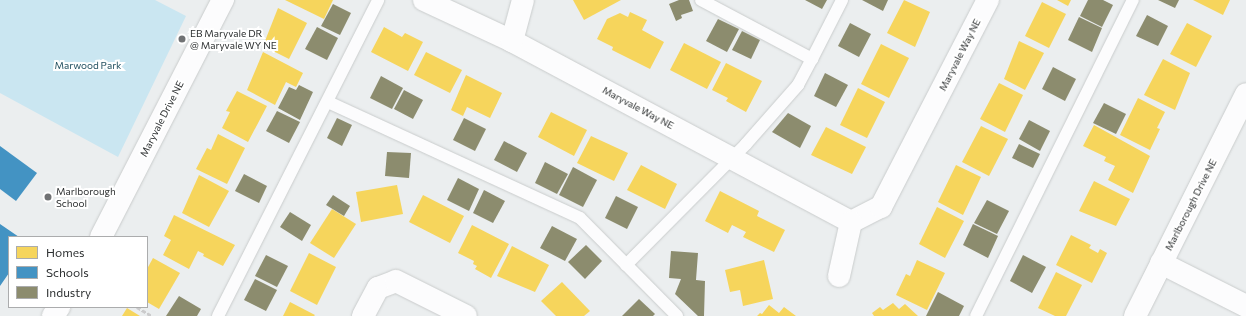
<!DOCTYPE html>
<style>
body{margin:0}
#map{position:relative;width:1246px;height:316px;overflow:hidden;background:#ebeeef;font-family:Commissioner,sans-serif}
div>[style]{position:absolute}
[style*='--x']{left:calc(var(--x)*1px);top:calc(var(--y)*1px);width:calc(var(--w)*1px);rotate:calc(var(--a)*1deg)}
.green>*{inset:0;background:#cae6f1}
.homes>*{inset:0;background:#f6d55c}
.schools>*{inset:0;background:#4393c3}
.industry>*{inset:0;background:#8c8c6e}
.path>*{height:2.5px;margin-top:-1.25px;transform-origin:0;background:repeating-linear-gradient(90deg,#cbcbcc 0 4px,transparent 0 6px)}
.roads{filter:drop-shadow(0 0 1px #c9cccc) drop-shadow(0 0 1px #c9cccc)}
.lane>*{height:12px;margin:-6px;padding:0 6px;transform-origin:6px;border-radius:6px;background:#fcfcfd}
.street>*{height:22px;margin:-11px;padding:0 11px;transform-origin:11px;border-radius:11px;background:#fcfcfd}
.secondary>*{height:22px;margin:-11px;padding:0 11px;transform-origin:11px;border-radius:11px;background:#fcfcfd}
.dots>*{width:11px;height:11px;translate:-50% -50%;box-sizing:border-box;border:2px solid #fff;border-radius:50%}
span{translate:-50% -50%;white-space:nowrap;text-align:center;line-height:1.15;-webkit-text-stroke:4px #fff;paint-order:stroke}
.poi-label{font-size:10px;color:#2d3031}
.left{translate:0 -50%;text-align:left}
.street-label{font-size:10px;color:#2d3031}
.park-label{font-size:10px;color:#1f4e5e}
.legend{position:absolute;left:8px;top:236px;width:140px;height:72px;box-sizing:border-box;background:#fff;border:1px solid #abacad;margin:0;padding:5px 7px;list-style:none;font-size:12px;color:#2d3031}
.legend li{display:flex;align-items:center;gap:8px;height:20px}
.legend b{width:20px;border:1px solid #abacad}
</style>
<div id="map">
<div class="green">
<div style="clip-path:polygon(0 0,155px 0,186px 16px,118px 157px,0 93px)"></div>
</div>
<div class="homes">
<div style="clip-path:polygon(285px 0,333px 0,324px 19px)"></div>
<div style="clip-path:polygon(573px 0,621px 0,584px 20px)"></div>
<div style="clip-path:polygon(904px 0,930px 12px,915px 47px,887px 33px)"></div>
<div style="clip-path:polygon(1057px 0,1071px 0,1068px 6px)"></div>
<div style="clip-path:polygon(1193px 0,1230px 0,1223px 15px)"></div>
<div style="clip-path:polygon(1042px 2px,1066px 14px,1049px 48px,1025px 36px)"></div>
<div style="clip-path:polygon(278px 8px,307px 23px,289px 59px,263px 46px)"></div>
<div style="clip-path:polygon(630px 12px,647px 20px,642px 30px,664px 42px,650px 69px,612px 50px,613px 47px,597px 39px,607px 19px,620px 13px,628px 17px)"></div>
<div style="clip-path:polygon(1187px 23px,1212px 36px,1196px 67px,1170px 54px)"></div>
<div style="clip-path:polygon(384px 27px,402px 37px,405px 33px,423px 42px,408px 71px,371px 52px)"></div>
<div style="clip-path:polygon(1019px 41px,1044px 53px,1025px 90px,1004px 79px)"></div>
<div style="clip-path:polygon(684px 43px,721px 62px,707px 89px,670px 70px)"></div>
<div style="clip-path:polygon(881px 44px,909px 58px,889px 98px,861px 84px)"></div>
<div style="clip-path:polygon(263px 52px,303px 73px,296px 87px,286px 82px,275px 105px,247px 90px)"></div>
<div style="clip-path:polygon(426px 52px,462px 70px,450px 93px,414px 75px)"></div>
<div style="clip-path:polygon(1163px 59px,1190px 73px,1175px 110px,1144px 95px)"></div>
<div style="clip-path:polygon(726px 63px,762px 81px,746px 112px,726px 101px,728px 98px,712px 90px)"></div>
<div style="clip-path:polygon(466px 75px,502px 93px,490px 118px,467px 107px,463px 116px,451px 110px)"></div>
<div style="clip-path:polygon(999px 83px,1023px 95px,1005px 132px,980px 119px)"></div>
<div style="clip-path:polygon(858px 88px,885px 102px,867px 138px,840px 125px)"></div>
<div style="clip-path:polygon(237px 91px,267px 106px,248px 142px,222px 128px,230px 112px,226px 111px)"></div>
<div style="clip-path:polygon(1138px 98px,1165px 112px,1157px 128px,1160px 129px,1150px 150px,1120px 135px)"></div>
<div style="clip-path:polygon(551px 112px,587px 130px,574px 156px,538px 137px)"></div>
<div style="clip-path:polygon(1094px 125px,1150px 156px,1133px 193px,1108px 180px,1115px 166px,1104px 161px,1106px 157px,1083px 146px)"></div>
<div style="clip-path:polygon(981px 126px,1008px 139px,989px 176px,962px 162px)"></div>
<div style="clip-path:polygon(826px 127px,866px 147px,852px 174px,811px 155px)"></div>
<div style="clip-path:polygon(218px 134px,245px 148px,227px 184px,196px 169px,207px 148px,211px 150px)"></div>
<div style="clip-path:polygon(591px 136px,628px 153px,614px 181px,577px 163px)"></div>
<div style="clip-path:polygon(641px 165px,677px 184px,665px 209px,627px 190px)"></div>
<div style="clip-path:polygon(956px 165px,981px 177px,963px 215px,938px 202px)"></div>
<div style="clip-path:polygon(199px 175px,229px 191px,209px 227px,182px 213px)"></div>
<div style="clip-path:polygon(1094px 181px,1130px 199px,1116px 226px,1079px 211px)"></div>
<div style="clip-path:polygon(397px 185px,403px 214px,361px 222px,356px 192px)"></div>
<div style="clip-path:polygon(720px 191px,759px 211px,757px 216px,785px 230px,774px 252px,743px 237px,746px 232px,732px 225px,728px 233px,705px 221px)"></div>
<div style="clip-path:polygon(423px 195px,464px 216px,450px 243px,409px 222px)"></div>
<div style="clip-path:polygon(937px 207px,964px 221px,945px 258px,919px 244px)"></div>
<div style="clip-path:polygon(332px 209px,356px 224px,334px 258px,310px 243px)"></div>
<div style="clip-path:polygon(174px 215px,235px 245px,223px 266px,203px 256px,204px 254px,198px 251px,189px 269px,163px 255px,171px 240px,164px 236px)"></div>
<div style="clip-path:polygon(472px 225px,509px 244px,491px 278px,475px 269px,477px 266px,473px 264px,474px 261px,458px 253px)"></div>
<div style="clip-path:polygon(1071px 235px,1091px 245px,1089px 248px,1098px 253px,1100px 249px,1107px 253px,1092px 283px,1056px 265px)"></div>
<div style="clip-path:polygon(512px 246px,549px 265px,535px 292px,497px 276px)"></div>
<div style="clip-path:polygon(309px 253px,336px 267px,317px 305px,290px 291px)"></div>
<div style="clip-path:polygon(153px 258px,180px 273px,159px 309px,147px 302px,147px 269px)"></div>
<div style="clip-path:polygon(764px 260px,773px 299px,743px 306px,740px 290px,730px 292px,725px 270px)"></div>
<div style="clip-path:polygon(917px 260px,945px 273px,927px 310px,896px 295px,906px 274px,910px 276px)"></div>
<div style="clip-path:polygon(1056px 272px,1082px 285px,1066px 316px,1055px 316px,1038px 308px)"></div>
<div style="clip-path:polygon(562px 282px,590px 311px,584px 316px,556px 316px,541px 301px)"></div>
<div style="clip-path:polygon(290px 302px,315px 315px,314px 316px,283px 316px)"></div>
<div style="clip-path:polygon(893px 303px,899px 309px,905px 304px,918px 316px,874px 316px,872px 313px,880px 307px,883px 310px)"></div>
<div style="clip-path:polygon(769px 305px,779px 313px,784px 307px,796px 316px,757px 316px,760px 313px,762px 314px)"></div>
<div style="clip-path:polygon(127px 308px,140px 316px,122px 316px)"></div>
</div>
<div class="schools">
<div style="clip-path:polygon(0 146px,37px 173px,16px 201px,0 189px)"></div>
<div style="clip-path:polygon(0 224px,19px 237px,9px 237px,9px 273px,0 286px)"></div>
</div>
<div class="industry">
<div style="clip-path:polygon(679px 0,689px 0,693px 11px,681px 15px,682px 18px,676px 21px,669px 4px)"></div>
<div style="clip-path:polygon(805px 0,827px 0,822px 9px)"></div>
<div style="clip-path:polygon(862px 0,888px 0,883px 11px)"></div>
<div style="clip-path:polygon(1088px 0,1103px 0,1113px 5px,1102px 27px,1080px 16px)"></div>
<div style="clip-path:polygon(1158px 0,1179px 0,1175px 8px)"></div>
<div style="clip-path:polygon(333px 4px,351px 13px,340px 35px,321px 26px)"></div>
<div style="clip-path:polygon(1147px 15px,1168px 26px,1158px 46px,1136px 36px)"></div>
<div style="clip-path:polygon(1079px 17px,1102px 28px,1092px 52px,1068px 40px)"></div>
<div style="clip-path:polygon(718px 19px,739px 29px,727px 52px,706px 41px)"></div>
<div style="clip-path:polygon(850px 23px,871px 34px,859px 57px,838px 46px)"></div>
<div style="clip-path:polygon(317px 27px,338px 38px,327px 60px,305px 49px)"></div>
<div style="clip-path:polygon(742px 31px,760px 40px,751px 59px,732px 50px)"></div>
<div style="clip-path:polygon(1053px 67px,1076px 79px,1065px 101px,1042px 89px)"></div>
<div style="clip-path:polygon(825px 73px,848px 85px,836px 107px,814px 96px)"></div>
<div style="clip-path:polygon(381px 76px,403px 88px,392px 109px,370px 98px)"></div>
<div style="clip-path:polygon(299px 85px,313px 92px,300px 120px,278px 108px,289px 87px,296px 90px)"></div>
<div style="clip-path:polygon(404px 90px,423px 100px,413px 119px,394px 109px)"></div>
<div style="clip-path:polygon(1104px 103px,1126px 114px,1116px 134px,1093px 123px)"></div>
<div style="clip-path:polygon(277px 111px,300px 122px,289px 143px,266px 131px)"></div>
<div style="clip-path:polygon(788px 113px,811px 126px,800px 148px,772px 132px)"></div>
<div style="clip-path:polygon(337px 118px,352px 125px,342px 146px,327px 138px)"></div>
<div style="clip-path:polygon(464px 118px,486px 129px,475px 151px,453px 140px)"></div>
<div style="clip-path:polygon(1029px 120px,1050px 131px,1040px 151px,1019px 139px)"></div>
<div style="clip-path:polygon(504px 141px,527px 153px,517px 172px,494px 160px)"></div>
<div style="clip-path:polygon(1019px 144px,1040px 154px,1033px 168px,1012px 158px)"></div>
<div style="clip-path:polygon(387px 152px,411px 153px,409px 178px,385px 176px)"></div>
<div style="clip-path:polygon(545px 162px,568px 174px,557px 194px,535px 183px)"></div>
<div style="clip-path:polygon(573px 167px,597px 180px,583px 207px,559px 195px)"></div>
<div style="clip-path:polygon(244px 174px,267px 186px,259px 203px,235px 191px)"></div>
<div style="clip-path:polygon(458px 178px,479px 189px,469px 211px,447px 200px)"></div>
<div style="clip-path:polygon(484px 190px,505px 201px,493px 223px,473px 213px)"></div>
<div style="clip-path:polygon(333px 195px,350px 206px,344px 216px,326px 205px)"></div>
<div style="clip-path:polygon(616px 196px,638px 207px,627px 229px,605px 218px)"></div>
<div style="clip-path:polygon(987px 200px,1009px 211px,997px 234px,974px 223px)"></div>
<div style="clip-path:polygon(290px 212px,311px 225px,302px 241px,280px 227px)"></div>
<div style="clip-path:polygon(973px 224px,998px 236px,988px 258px,963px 245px)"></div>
<div style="clip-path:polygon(552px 226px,577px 239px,565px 261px,540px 248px)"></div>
<div style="clip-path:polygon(586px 245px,602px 261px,585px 279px,568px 262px)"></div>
<div style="clip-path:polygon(671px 251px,698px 253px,696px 280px,705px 281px,704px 316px,698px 316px,675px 294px,681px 279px,669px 278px)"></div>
<div style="clip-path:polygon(266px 255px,288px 266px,277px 287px,255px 276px)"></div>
<div style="clip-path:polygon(1023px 255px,1046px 267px,1032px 293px,1010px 281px)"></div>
<div style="clip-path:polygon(255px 279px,277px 290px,266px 311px,244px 300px)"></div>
<div style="clip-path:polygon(938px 292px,964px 306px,959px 316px,926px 316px)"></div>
<div style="clip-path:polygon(179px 296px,201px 309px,197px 316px,166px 316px)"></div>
<div style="clip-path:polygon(639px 299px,655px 314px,653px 316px,622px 316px)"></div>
</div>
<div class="path">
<div style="--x:137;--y:307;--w:17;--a:31"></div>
</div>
<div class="roads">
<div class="lane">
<div style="--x:701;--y:0;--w:126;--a:28"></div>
<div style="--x:812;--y:59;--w:66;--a:-63"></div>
<div style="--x:328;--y:102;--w:277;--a:24.7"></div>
<div style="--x:580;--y:218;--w:138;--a:45.3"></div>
<div style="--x:626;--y:265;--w:170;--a:-45.2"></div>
<div style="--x:746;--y:144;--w:79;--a:-48.6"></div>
<div style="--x:798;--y:85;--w:30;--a:-62"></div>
<div style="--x:218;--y:316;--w:354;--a:-63.1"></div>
<div style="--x:976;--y:316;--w:353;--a:-63.6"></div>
</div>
<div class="street">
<div style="--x:424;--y:0;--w:97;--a:25"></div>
<div style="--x:512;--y:41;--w:384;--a:28.1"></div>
<div style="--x:851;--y:222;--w:34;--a:-27"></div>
<div style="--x:881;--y:207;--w:233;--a:-62.7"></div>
<div style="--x:512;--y:41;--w:42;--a:-75"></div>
<div style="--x:101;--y:237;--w:267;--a:-62.8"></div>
<div style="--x:1161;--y:263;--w:95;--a:26.8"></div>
<div style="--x:839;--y:276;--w:55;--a:-77.5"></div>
<div style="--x:53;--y:316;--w:11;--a:-56"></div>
<div style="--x:363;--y:316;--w:32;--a:-62"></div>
<div style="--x:378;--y:288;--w:19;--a:-21"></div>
<div style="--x:396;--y:281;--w:78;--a:26.6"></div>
</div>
<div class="secondary">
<div style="--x:1135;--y:316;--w:248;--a:-63.4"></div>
</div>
</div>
<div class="dots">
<div style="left:182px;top:39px;background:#707274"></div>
<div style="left:48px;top:197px;background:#707274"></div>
</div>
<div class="poi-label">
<span class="left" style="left:190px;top:39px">EB Maryvale DR<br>@ Maryvale WY NE</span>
<span class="left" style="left:56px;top:197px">Marlborough<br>School</span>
</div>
<div class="street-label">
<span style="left:960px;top:55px;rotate:-63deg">Maryvale Way NE</span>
<span style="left:638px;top:108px;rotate:28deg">Maryvale Way NE</span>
<span style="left:162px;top:119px;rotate:-63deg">Maryvale Drive NE</span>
<span style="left:1191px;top:205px;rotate:-63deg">Marlborough Drive NE</span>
</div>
<div class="park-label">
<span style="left:88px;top:66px">Marwood Park</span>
</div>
<ul class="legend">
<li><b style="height:11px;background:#f6d55c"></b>Homes</li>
<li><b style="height:11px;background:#4393c3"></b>Schools</li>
<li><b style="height:11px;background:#8c8c6e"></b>Industry</li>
</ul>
</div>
